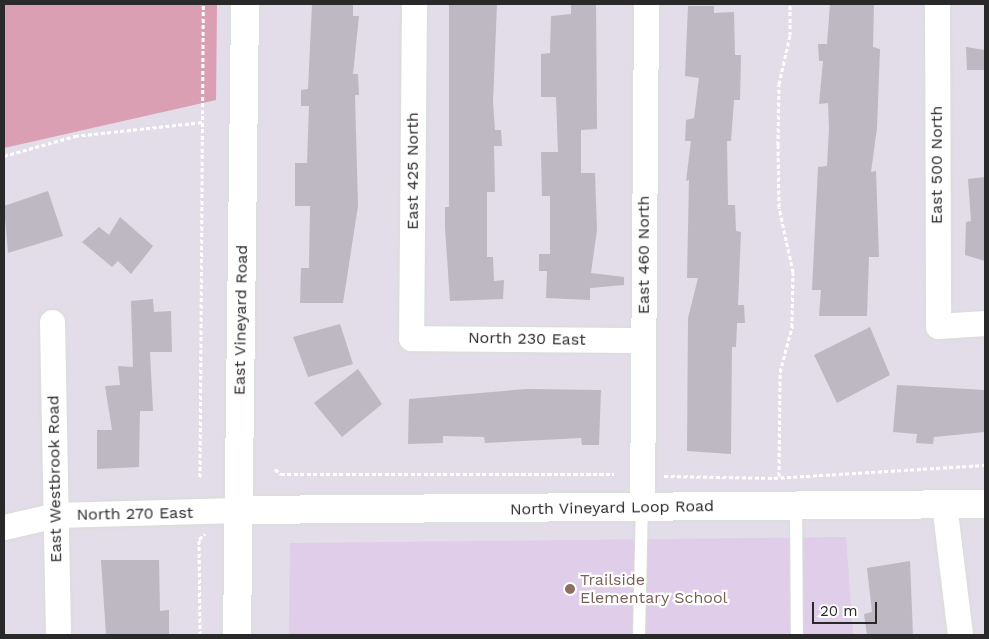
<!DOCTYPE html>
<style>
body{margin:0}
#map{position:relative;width:989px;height:639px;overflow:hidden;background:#e3dce9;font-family:"Work Sans",sans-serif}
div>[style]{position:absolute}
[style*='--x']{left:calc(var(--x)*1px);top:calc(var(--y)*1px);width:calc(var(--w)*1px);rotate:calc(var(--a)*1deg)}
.education>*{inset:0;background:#e0cde9}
.green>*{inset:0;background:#da9fb3}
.building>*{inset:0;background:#beb8c2}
.path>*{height:3px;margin-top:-1.5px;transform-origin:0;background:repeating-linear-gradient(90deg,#fff 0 4px,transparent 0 6.5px)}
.roads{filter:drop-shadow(0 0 1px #d4e0d2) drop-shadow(0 0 1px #d4e0d2)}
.service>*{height:12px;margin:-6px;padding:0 6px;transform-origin:6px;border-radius:6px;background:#fff}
.minor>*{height:25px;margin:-12.5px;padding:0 12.5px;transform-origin:12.5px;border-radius:12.5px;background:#fff}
.tertiary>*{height:28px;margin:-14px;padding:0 14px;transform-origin:14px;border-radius:14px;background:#fff}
.dots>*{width:14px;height:14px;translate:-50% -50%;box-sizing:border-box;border:2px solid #fff;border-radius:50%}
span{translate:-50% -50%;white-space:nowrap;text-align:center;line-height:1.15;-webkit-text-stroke:4.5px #fff;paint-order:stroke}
.street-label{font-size:16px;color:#292929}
.education-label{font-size:16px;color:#785e54}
.left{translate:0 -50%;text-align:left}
.frame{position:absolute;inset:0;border:5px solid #292929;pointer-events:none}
.scale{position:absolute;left:812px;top:602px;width:65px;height:22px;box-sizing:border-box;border:2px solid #292929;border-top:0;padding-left:6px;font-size:15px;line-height:18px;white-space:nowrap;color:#292929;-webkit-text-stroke:4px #fff;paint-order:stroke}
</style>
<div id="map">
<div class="education">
<div style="clip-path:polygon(846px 537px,853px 635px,289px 635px,290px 543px)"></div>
</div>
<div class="green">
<div style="clip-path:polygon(4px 4px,217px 4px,216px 100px,4px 148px)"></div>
</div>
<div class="building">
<div style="clip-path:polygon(312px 4px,353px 4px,353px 16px,359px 16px,353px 74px,358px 74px,359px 95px,355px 95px,358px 206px,343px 303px,300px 303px,301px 268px,309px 268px,310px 206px,295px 206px,295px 163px,307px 163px,309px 106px,301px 106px,301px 90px,308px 89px)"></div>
<div style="clip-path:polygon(449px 4px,497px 4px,493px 102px,495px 130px,501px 130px,502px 146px,494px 146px,495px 192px,487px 192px,487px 257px,493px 257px,494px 281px,504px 280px,503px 299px,450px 301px,445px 228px,445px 207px,449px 207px)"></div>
<div style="clip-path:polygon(596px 4px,597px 129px,581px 130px,581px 173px,595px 173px,597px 230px,591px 273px,624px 277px,624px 285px,590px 288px,590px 300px,546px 298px,547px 271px,539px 271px,539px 254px,550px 254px,550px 196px,542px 196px,541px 152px,558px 152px,556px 97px,541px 97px,541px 54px,550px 53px,551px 16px,571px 14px,571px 5px)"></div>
<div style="clip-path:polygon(830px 4px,874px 4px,873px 47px,880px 49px,877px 128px,871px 172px,876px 171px,879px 257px,869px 257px,867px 316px,819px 316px,821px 290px,812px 290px,818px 167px,827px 166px,829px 128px,828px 103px,819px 104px,823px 61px,819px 61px,818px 44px,827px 44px)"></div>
<div style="clip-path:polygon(688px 6px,714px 6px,714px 13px,734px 12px,735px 55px,741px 55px,740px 100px,734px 100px,731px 141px,727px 141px,728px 205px,735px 205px,736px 231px,741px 232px,738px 305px,744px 305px,745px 323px,737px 323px,736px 347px,732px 347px,731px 454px,687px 451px,688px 318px,698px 278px,687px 278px,689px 180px,686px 181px,691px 141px,685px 141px,686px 120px,694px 118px,699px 78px,685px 76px)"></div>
<div style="clip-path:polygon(966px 47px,985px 50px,985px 70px,967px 70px)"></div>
<div style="clip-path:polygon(985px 177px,985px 261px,965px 255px,966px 222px,971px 221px,968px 179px)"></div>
<div style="clip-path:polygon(48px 191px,63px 236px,8px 253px,4px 206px)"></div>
<div style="clip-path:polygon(120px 217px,153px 246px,131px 274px,118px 261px,112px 267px,82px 242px,99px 227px,109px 235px)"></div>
<div style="clip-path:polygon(153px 299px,154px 312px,171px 311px,172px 352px,150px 352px,153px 411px,140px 411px,139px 467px,97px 469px,97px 430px,112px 430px,105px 386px,120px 385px,118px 366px,133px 367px,131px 301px)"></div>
<div style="clip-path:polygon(340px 324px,353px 364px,308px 377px,293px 337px)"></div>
<div style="clip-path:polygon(870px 327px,890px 375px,837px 403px,814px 355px)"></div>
<div style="clip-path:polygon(358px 369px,382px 404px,342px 437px,314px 403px)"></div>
<div style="clip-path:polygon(897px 385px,985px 390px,985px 432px,934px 437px,933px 444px,916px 443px,917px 434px,893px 432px)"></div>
<div style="clip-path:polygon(527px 389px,601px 390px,599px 445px,582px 445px,581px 438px,485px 443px,484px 437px,443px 436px,443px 443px,408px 444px,409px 399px)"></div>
<div style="clip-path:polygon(101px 560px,159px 560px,160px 611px,169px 610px,169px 635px,106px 635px)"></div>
<div style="clip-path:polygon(910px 561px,913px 635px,867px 635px,864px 614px,872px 612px,867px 568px)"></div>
</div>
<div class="path">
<div style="--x:4;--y:156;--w:74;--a:-15.7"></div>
<div style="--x:75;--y:136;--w:129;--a:-6.2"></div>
<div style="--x:275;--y:469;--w:8;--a:40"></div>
<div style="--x:281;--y:474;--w:333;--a:0"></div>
<div style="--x:664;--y:476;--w:110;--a:1"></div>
<div style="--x:774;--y:478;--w:211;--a:-3.5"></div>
<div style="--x:779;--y:476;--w:104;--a:-89.4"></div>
<div style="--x:780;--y:372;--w:47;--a:-75.1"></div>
<div style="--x:792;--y:327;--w:55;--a:-89"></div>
<div style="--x:793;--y:272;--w:66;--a:-102.2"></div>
<div style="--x:779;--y:207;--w:62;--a:-90.9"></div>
<div style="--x:778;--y:145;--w:61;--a:-89.1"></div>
<div style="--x:779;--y:84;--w:50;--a:-77.3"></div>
<div style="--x:790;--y:35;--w:31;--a:-90"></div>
<div style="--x:200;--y:477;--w:473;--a:-89.6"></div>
<div style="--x:200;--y:635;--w:96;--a:-90.6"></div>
<div style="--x:199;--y:539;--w:8;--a:-40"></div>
</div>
<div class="roads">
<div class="service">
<div style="--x:796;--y:506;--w:129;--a:89.6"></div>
<div style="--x:639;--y:635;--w:128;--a:-88.7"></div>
</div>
<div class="minor">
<div style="--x:414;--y:4;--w:334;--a:90.5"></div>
<div style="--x:411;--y:338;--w:232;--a:0.5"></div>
<div style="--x:937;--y:4;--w:322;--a:89.8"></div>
<div style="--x:938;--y:326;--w:47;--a:-3.7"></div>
<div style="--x:52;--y:322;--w:313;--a:88.9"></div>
<div style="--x:944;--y:504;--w:132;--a:83"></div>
<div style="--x:642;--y:507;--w:503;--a:-89.54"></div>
<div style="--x:4;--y:527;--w:53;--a:-13"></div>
<div style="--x:56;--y:515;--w:182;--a:-1.6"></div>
</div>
<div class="tertiary">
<div style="--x:238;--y:510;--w:747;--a:-0.46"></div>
<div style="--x:237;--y:635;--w:631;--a:-89.27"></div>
</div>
</div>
<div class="dots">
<div style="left:570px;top:589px;background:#8d6e63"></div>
</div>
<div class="street-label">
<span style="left:937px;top:165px;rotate:-90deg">East 500 North</span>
<span style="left:413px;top:171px;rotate:-90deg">East 425 North</span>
<span style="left:644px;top:255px;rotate:-90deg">East 460 North</span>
<span style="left:241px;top:320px;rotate:-89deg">East Vineyard Road</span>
<span style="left:527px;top:339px;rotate:1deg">North 230 East</span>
<span style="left:55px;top:479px;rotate:-91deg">East Westbrook Road</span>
<span style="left:612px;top:508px;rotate:-1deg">North Vineyard Loop Road</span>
<span style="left:135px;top:514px;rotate:-1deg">North 270 East</span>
</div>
<div class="education-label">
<span class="left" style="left:580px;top:589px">Trailside<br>Elementary School</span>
</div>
<div class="frame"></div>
<div class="scale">20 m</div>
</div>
